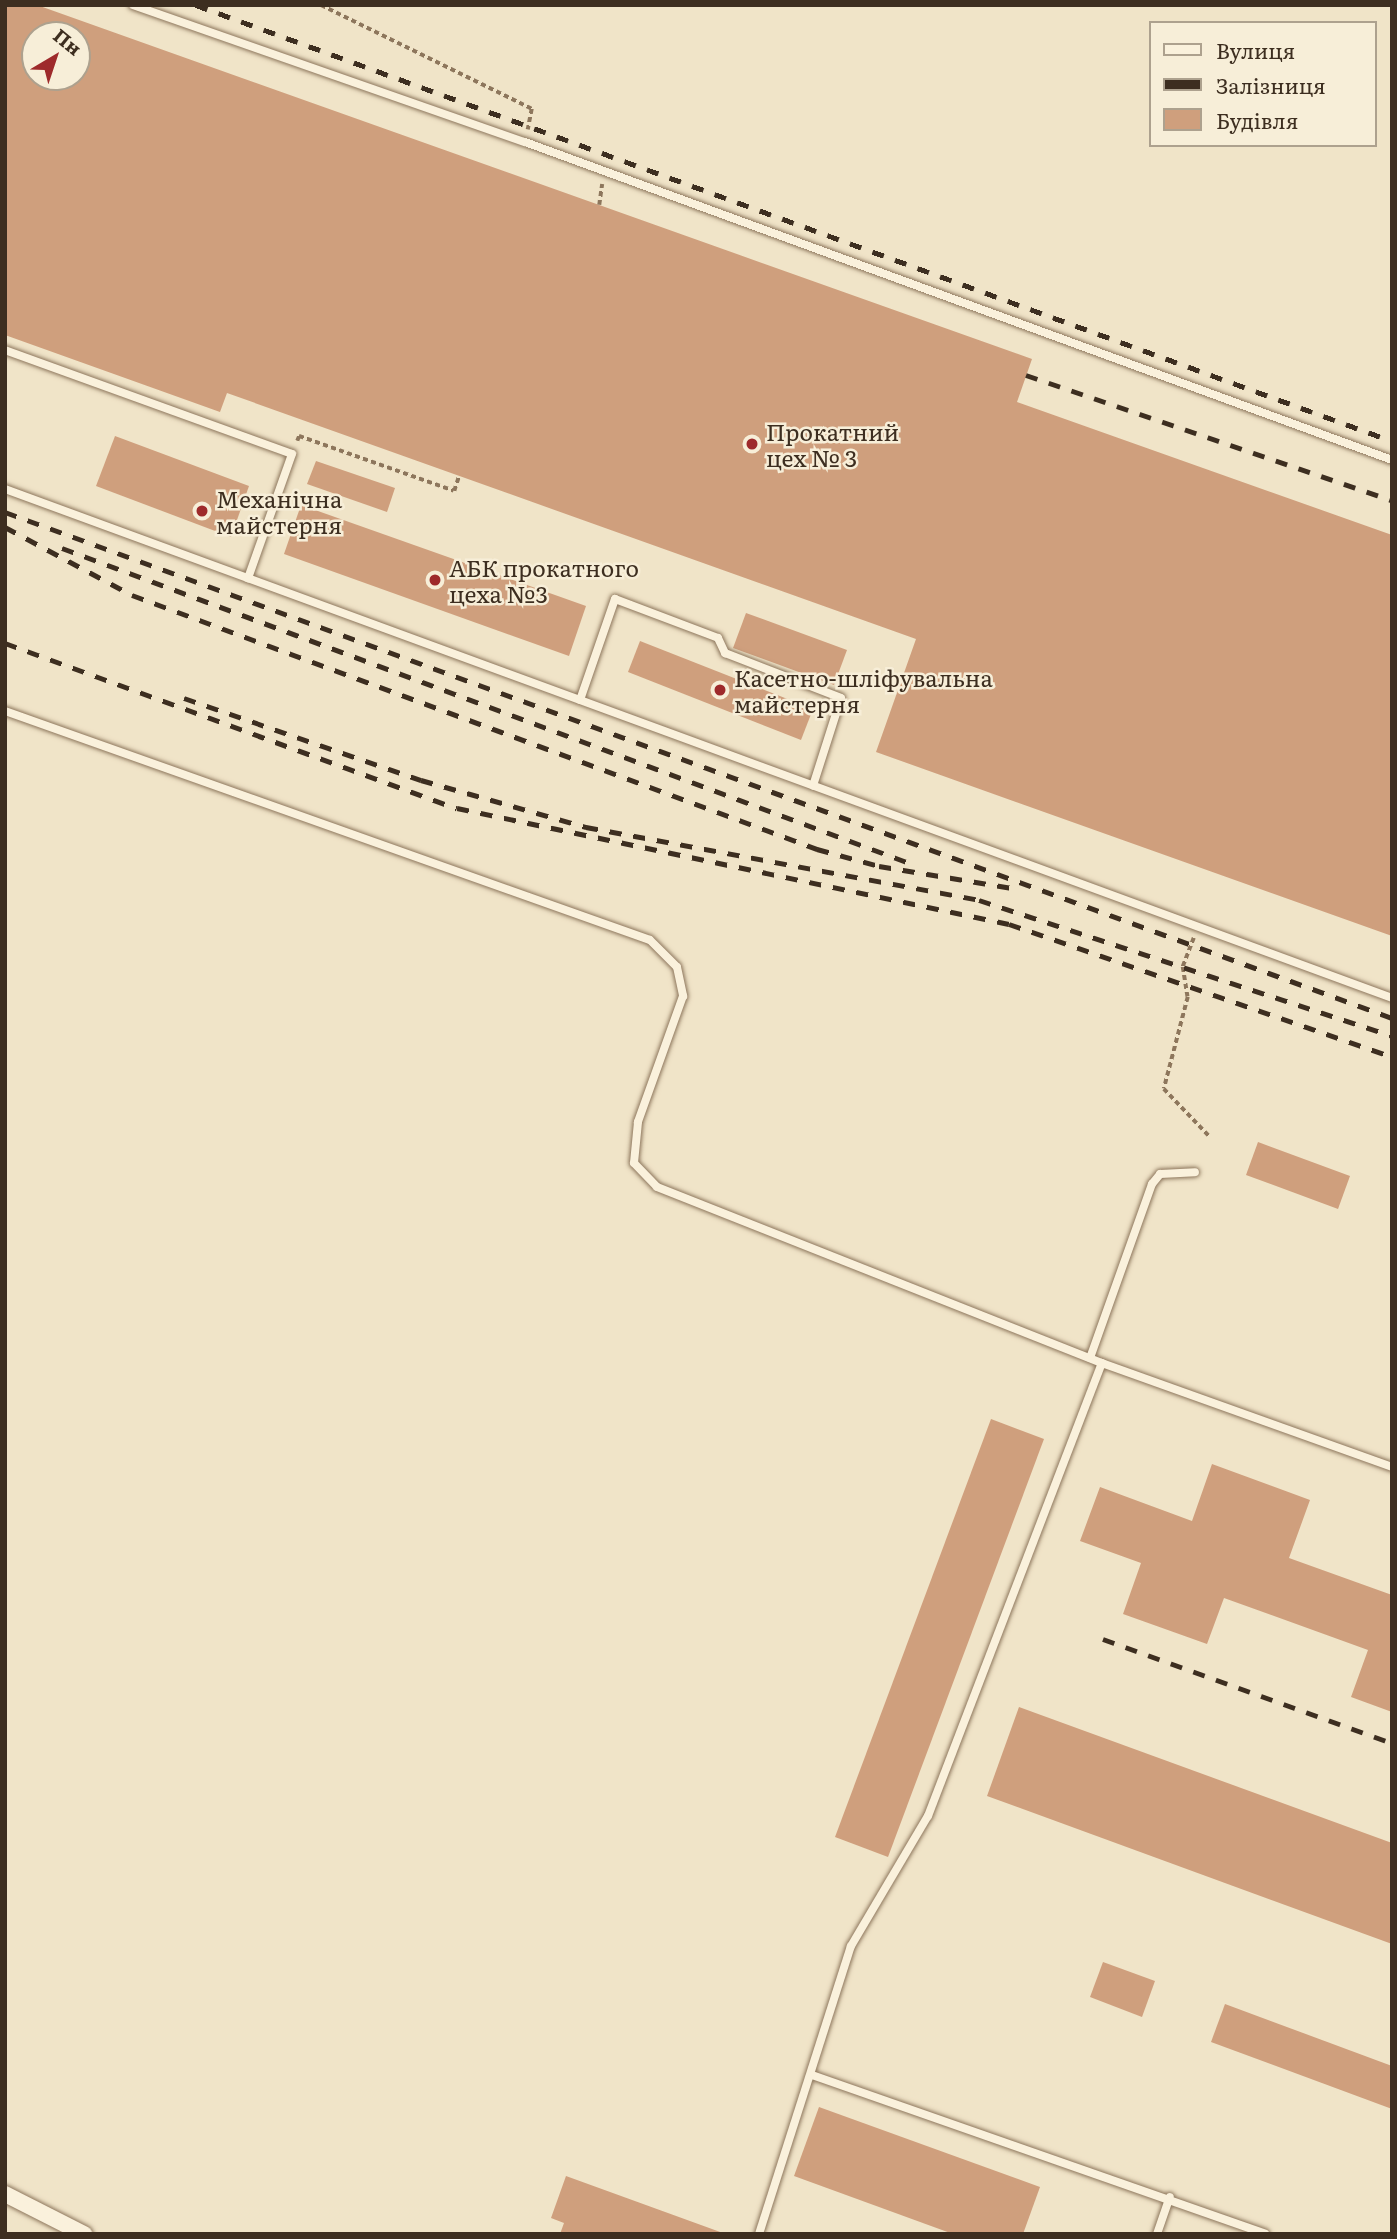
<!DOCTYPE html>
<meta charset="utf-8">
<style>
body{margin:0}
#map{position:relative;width:1397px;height:2239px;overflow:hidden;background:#f0e4c8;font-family:Literata,serif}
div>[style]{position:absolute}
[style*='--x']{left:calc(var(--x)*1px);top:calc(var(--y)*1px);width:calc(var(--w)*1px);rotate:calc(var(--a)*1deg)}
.building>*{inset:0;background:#cf9f7d}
.path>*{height:3.5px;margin-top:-1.75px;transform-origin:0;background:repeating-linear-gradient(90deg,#8d765c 0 5px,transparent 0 8.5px)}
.roads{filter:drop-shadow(0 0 2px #8d765c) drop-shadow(0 0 2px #8d765c)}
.service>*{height:8px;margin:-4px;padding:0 4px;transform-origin:4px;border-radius:4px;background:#faf1dc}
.minor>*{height:16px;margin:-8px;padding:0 8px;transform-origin:8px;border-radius:8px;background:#faf1dc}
.rail>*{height:5px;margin-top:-2.5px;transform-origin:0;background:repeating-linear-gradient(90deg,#3d2e20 0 12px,transparent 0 24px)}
.dots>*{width:19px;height:19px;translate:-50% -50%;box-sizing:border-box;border:4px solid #f7eed8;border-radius:50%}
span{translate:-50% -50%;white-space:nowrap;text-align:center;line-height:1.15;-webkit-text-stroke:5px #f7eed8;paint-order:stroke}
.poi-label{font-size:23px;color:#3d2e20}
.left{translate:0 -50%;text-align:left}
.frame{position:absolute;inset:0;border:7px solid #3d2e20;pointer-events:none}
.legend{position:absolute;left:1149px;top:21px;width:228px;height:126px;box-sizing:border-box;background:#f7eed8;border:2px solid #ada18e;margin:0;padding:9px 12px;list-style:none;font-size:21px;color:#3d2e20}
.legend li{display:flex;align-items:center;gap:14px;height:35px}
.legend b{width:35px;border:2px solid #ada18e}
.north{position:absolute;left:21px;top:21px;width:70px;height:70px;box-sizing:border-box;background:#f7eed8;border:2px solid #ada18e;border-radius:50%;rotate:39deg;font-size:19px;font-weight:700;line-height:28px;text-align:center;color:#3d2e20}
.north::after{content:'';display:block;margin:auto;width:24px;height:32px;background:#9e2a2b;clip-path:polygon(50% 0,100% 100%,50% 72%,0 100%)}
</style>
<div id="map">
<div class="building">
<div style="clip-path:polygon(evenodd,5px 5px,37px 5px,1032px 359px,1017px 402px,1392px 535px,1392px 936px,876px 752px,916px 639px,227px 393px,220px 412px,5px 335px,5px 5px,35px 35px,77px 35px,77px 77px,35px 77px,35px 35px)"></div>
<div style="clip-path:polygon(115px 436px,249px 486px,231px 537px,96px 486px)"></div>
<div style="clip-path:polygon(316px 461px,395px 488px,387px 512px,307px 484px)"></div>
<div style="clip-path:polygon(301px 505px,586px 606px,569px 656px,284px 554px)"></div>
<div style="clip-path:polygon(746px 613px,847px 650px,834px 685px,733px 648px)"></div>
<div style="clip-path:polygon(640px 641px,813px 709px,801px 740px,628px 672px)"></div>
<div style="clip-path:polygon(1258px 1142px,1350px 1176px,1338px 1209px,1246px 1175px)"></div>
<div style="clip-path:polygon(991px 1419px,1044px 1439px,888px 1857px,835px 1837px)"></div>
<div style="clip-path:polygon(1212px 1464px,1310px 1500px,1289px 1558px,1392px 1595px,1392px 1712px,1351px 1697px,1368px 1650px,1224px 1598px,1207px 1644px,1123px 1614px,1141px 1563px,1080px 1541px,1100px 1487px,1192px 1521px)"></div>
<div style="clip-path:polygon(1019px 1707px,1392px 1843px,1392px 1944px,987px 1796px)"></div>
<div style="clip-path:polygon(1103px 1962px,1155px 1981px,1142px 2017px,1090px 1997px)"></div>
<div style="clip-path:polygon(1225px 2004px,1392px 2066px,1392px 2109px,1211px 2042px)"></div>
<div style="clip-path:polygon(819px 2107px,1040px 2187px,1023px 2234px,953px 2234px,794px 2176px)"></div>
<div style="clip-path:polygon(566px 2176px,723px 2233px,722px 2234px,560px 2234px,564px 2223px,551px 2218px)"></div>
</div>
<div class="path">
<div style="--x:321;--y:5;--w:235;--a:26.2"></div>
<div style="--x:532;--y:109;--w:21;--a:101"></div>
<div style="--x:599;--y:205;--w:21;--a:-82"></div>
<div style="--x:297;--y:441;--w:5;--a:-68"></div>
<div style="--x:299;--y:436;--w:164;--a:19.5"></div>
<div style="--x:454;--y:491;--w:16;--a:-72"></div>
<div style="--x:1194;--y:938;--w:31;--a:111"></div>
<div style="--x:1183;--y:967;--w:30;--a:81"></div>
<div style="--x:1188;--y:997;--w:95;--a:104.6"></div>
<div style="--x:1164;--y:1089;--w:65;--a:46.2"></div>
</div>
<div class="roads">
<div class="service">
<div style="--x:133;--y:5;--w:415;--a:19.3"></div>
<div style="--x:525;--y:142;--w:923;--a:20.14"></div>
<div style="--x:5;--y:350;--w:305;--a:19.9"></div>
<div style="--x:292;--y:454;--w:132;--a:109.5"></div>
<div style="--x:5;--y:489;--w:1477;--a:20.15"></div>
<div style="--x:580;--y:700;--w:107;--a:-70.9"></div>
<div style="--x:615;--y:599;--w:110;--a:20.7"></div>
<div style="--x:718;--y:638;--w:17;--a:65"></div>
<div style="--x:725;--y:653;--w:124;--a:21.2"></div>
<div style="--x:841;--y:698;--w:92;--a:107.7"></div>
<div style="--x:5;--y:711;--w:684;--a:19.55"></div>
<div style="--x:650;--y:940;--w:38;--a:45"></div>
<div style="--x:677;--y:967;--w:30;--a:78"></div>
<div style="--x:683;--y:996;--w:134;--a:109.7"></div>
<div style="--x:638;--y:1122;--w:41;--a:95.6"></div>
<div style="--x:634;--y:1163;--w:33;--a:46"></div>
<div style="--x:657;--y:1187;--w:479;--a:21.6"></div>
<div style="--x:1102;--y:1363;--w:308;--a:19.7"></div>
<div style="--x:1090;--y:1358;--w:185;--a:-70.4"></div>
<div style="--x:1152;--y:1184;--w:13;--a:-51"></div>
<div style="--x:1160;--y:1174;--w:35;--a:-3"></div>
<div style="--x:812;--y:2075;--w:480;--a:19.3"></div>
<div style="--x:759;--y:2234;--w:302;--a:-72.3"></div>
<div style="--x:851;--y:1946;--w:151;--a:-59.4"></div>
<div style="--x:928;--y:1816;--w:485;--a:-69"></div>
<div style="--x:1157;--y:2234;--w:39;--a:-71"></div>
</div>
<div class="minor">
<div style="--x:5;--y:2194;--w:89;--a:26.9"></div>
</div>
</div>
<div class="rail">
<div style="--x:196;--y:5;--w:1273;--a:20.03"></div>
<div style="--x:1026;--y:375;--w:387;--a:18.9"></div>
<div style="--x:5;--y:512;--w:1476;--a:20.04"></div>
<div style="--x:5;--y:527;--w:144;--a:28.2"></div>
<div style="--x:132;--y:595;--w:731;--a:20.34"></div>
<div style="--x:817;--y:849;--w:64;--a:15.3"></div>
<div style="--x:879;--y:866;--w:141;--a:9.4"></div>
<div style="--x:62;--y:548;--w:907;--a:20.39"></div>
<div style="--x:5;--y:643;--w:481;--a:20.1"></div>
<div style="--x:457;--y:808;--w:564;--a:11.87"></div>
<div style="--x:1009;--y:924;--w:405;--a:19.1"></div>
<div style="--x:184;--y:698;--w:251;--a:19.1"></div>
<div style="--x:421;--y:780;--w:172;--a:15.9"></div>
<div style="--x:586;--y:827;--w:400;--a:10.5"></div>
<div style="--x:979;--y:900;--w:435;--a:18.2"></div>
<div style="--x:1103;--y:1639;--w:307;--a:19.8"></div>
</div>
<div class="dots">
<div style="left:752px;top:444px;background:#9e2a2b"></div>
<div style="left:202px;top:511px;background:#9e2a2b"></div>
<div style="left:435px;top:580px;background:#9e2a2b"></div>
<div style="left:720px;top:690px;background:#9e2a2b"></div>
</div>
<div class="poi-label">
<span class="left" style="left:766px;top:444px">Прокатний<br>цех № 3</span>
<span class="left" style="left:216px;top:511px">Механічна<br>майстерня</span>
<span class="left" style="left:449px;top:580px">АБК прокатного<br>цеха №3</span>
<span class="left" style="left:734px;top:690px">Касетно-шліфувальна<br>майстерня</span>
</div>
<div class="frame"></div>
<ul class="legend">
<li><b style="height:9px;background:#faf1dc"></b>Вулиця</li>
<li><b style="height:9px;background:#3d2e20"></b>Залізниця</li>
<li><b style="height:19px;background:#cf9f7d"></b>Будівля</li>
</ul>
<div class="north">Пн</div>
</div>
